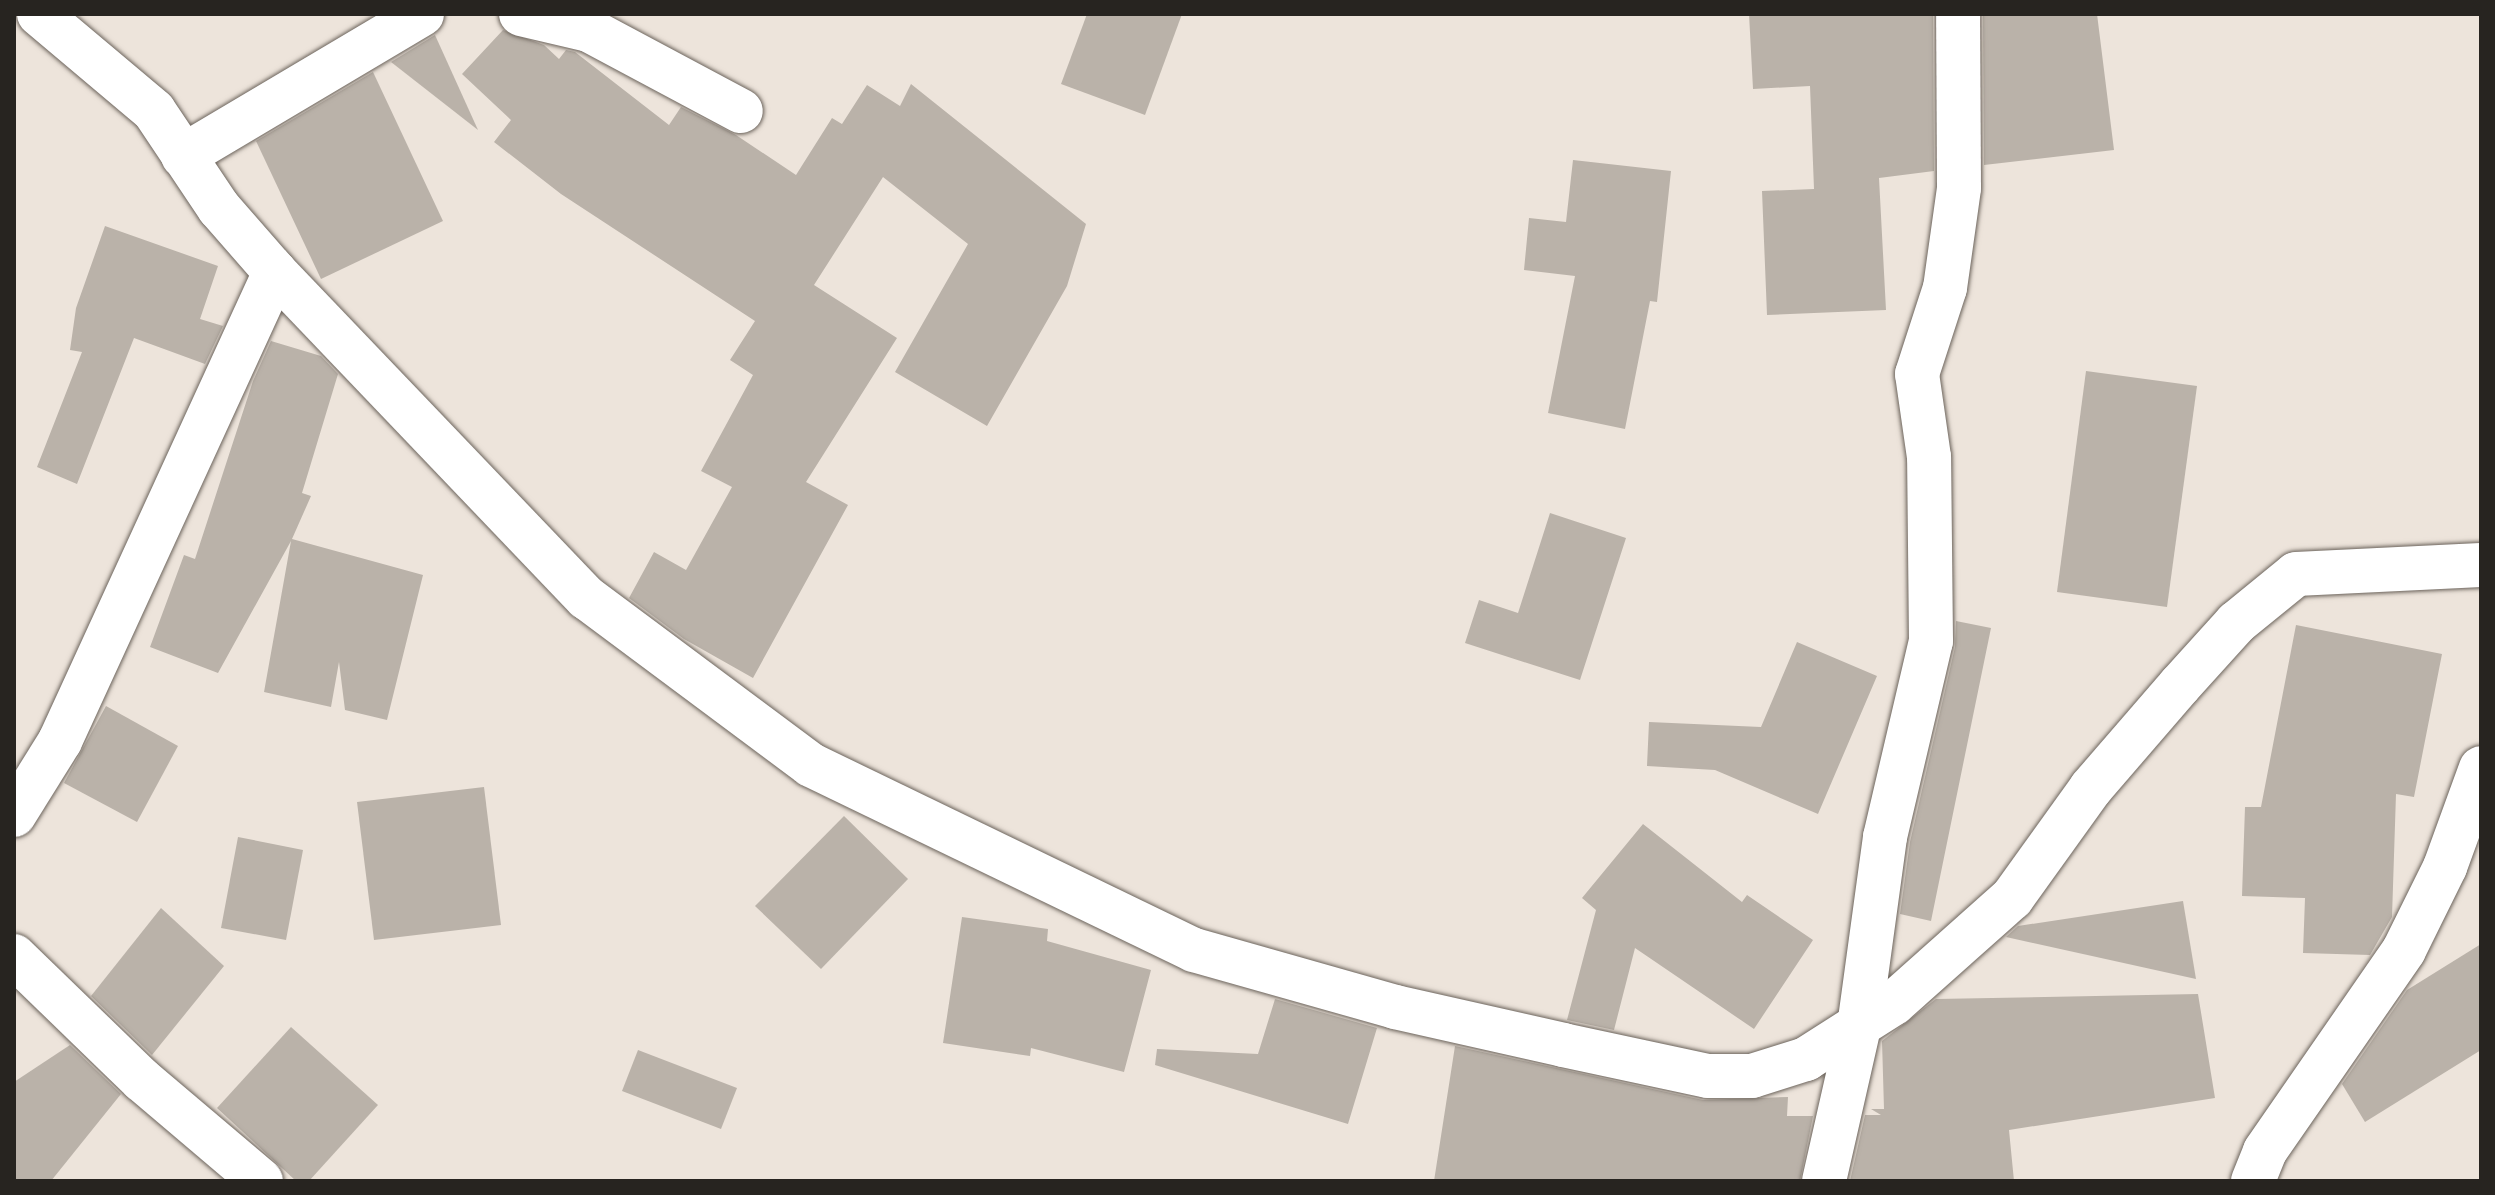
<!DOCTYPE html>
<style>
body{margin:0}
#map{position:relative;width:2495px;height:1195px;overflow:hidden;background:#ede4db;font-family:Rubik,sans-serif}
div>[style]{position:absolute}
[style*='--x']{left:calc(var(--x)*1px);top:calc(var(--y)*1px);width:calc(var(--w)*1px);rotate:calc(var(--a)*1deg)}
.building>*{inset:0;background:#bab2a9}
.roads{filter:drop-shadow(0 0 2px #6b635b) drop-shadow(0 0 2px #6b635b)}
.minor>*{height:44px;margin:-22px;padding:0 22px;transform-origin:22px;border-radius:22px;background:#fff}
.tertiary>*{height:44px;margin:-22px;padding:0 22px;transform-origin:22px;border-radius:22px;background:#fff}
.secondary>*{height:44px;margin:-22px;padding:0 22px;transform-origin:22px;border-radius:22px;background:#fff}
span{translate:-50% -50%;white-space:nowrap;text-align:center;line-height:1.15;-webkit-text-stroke:6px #fff;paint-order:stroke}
.frame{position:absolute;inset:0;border:16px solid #272420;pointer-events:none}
</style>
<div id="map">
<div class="building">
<div style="clip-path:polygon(1087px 14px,1182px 14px,1145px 115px,1061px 84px)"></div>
<div style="clip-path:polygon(1749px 14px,1933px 14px,1934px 171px,1879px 178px,1886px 310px,1767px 315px,1762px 191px,1814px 189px,1810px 86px,1753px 89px)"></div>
<div style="clip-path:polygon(1983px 14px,2097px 14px,2114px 150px,1984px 165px)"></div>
<div style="clip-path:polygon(503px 30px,544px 45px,559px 59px,566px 50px,575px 52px,669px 125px,681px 107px,736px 135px,796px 175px,832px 118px,842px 124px,867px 85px,900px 106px,911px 84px,1086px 224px,1067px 286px,987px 426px,895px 372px,968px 244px,883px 177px,814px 285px,897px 338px,806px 482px,848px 505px,753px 678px,684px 639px,629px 598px,654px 552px,686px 570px,732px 487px,701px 471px,753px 375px,730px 360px,755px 321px,561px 194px,494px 142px,511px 120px,462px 74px)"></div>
<div style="clip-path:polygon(435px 35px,478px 130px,391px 62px)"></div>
<div style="clip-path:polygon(373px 72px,443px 221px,321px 279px,256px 141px)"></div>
<div style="clip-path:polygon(1573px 160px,1671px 171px,1657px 302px,1650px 301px,1625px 429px,1548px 413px,1575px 276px,1524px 270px,1529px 218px,1566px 222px)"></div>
<div style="clip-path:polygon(105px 226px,218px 266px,200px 319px,223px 326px,205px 364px,134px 338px,77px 484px,37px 467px,82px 352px,70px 350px,76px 308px)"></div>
<div style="clip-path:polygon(271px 341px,321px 356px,338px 374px,302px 493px,311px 496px,292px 539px,423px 575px,387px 720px,345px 710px,339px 662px,331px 707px,264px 692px,291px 541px,218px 673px,150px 647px,184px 555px,195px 559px,253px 381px)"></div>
<div style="clip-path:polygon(2086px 371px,2197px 386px,2167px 607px,2057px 592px)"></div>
<div style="clip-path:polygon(1550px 513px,1626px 538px,1580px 680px,1465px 643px,1479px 600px,1518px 613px)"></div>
<div style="clip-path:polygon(1956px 621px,1991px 628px,1931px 921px,1900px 914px,1910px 842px,1955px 647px)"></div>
<div style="clip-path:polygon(2296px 625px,2442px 654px,2414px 797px,2396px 794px,2392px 917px,2370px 955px,2303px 953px,2305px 898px,2242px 896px,2245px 807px,2261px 807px)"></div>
<div style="clip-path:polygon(1797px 642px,1877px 676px,1818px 814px,1715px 770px,1647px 766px,1649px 722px,1761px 727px)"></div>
<div style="clip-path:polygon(106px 706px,178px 746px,137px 822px,64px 783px)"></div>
<div style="clip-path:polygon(484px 787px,501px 925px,374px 940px,357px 802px)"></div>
<div style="clip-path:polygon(844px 816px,908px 879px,821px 969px,755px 906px)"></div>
<div style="clip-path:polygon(1643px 824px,1742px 902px,1747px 895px,1813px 940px,1754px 1029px,1635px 948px,1614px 1030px,1567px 1020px,1596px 910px,1582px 898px)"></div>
<div style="clip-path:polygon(238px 837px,303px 850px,286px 940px,221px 928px)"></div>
<div style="clip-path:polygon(2183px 901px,2196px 979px,2006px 937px,2018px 926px)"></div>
<div style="clip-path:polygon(161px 908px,224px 966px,152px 1055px,91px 996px)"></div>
<div style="clip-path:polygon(962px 917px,1048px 929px,1047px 941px,1151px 970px,1124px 1072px,1031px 1048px,1030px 1056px,943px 1043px)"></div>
<div style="clip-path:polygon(2481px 944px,2481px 1050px,2365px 1122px,2342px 1084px,2407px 990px)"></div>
<div style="clip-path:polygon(2198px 994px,2215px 1098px,2009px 1130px,2014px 1181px,1850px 1181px,1865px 1115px,1881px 1115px,1871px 1109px,1884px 1109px,1882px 1041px,1936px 999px)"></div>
<div style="clip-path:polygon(1275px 999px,1377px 1028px,1348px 1124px,1155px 1065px,1157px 1049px,1258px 1054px)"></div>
<div style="clip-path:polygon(291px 1027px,378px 1105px,309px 1181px,296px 1181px,217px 1108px)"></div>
<div style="clip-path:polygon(70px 1045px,121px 1094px,51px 1181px,14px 1181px,14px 1082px)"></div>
<div style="clip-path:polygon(1455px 1046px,1703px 1100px,1788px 1097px,1787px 1116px,1813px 1116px,1800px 1181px,1434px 1181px)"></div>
<div style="clip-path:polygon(638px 1050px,737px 1088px,721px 1129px,622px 1091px)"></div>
</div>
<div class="roads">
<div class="minor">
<div style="--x:521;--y:14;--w:70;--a:13.2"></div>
<div style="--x:589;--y:30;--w:172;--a:28.1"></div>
<div style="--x:183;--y:156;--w:278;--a:-30.7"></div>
<div style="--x:14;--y:815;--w:87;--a:-58.1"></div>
<div style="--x:60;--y:741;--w:516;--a:-65.37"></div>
<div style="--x:14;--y:956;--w:178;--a:44.1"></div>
<div style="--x:142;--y:1080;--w:156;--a:40.3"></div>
<div style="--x:1824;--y:1181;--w:158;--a:-77.2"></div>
<div style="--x:1859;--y:1027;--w:192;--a:-82.2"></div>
<div style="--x:1885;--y:837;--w:201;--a:-76.8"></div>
<div style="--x:1931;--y:641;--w:184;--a:-90.6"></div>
<div style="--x:1929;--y:457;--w:84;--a:-98.2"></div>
<div style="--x:1917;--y:374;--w:90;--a:-72"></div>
<div style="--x:1945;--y:288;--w:101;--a:-82"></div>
<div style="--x:1959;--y:188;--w:174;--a:-90.3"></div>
</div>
<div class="tertiary">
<div style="--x:39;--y:14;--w:150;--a:40.1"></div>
<div style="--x:154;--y:111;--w:117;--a:56.2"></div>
<div style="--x:219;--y:208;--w:85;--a:48.8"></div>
<div style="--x:275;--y:272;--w:451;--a:46.3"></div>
<div style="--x:587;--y:598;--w:279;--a:36.7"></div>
<div style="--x:811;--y:765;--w:425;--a:25.8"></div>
<div style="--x:1194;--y:950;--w:209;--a:15.8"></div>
<div style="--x:1395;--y:1007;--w:172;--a:12.7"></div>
<div style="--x:1563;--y:1045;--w:148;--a:12.1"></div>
<div style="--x:1708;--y:1076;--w:44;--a:0"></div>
<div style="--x:1752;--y:1076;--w:57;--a:-17.5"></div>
<div style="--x:1806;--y:1059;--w:104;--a:-32.5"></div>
<div style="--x:1894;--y:1003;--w:158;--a:-41.7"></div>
<div style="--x:2012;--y:898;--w:135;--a:-54.3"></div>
<div style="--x:2091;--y:788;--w:136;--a:-49.2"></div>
<div style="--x:2180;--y:685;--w:84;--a:-47.9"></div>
<div style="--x:2236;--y:623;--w:77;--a:-39.2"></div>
<div style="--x:2296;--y:574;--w:185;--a:-2.8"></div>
</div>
<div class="secondary">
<div style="--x:2253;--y:1181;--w:32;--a:-68"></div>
<div style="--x:2265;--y:1151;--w:244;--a:-55.3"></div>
<div style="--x:2404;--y:950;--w:93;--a:-63.7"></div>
<div style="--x:2445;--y:867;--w:105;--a:-70"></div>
</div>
</div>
<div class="frame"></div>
</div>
